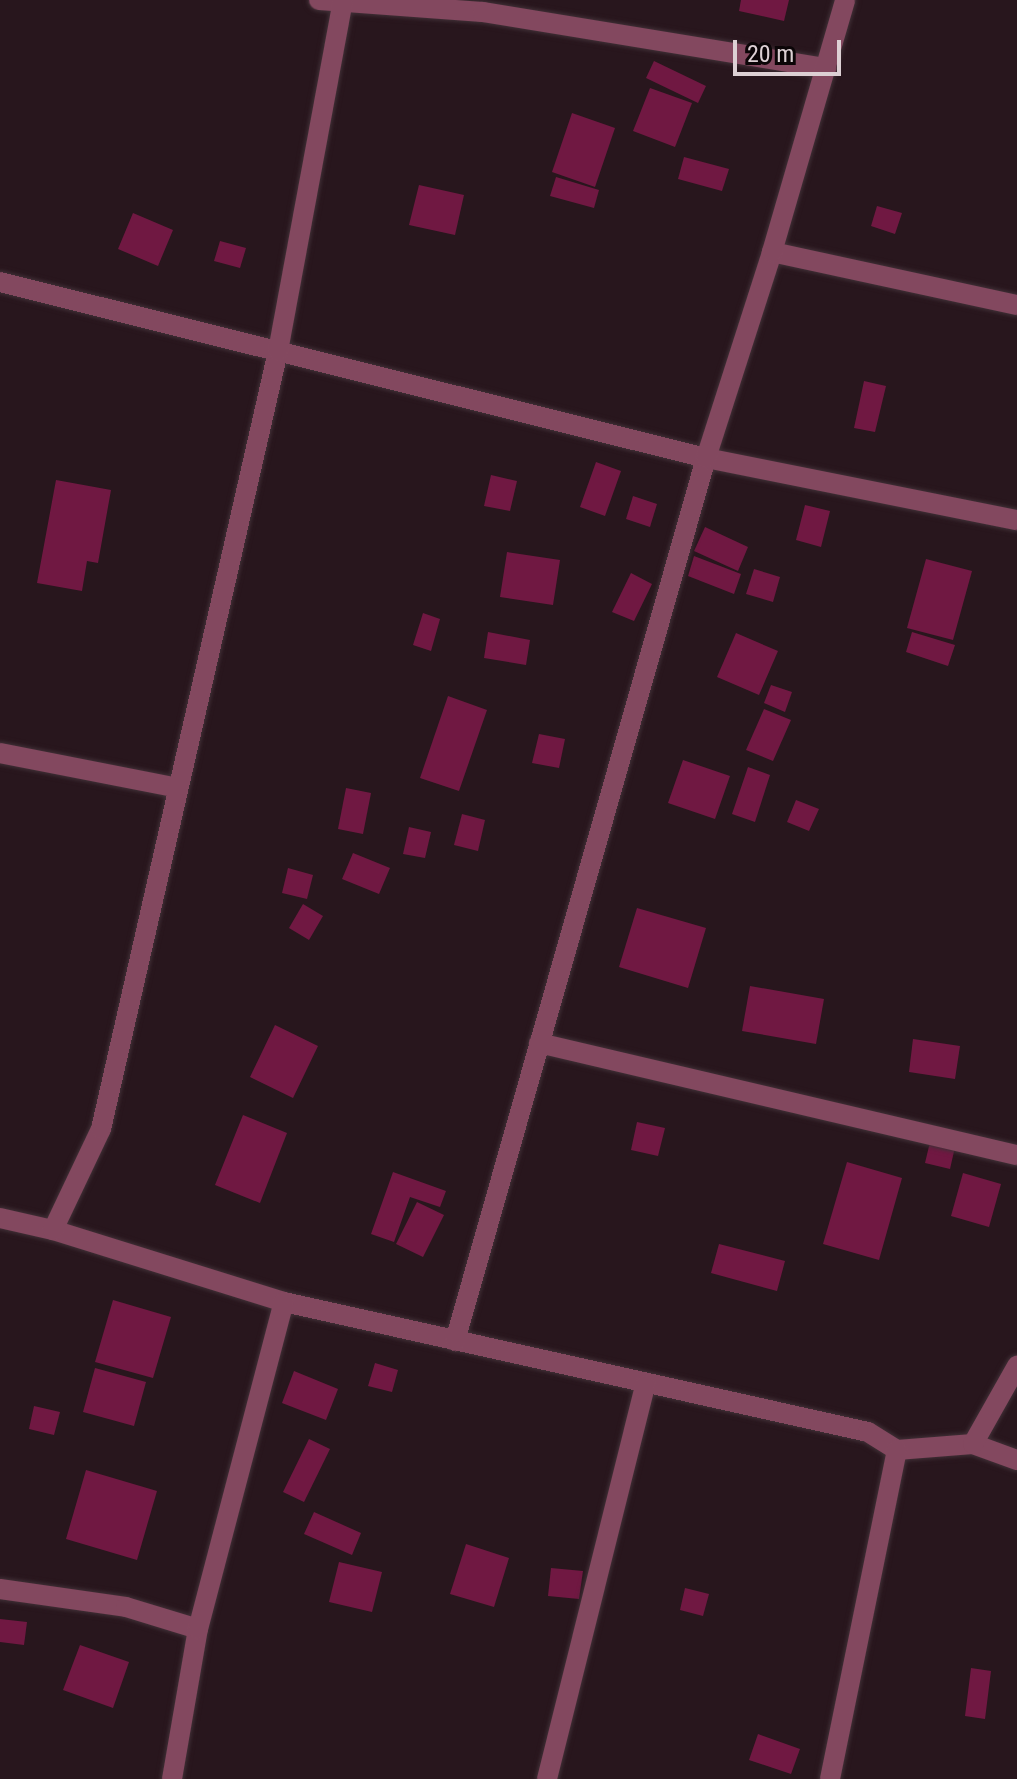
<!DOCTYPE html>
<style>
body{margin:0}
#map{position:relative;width:1017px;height:1779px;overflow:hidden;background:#28161d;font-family:"Roboto Condensed",sans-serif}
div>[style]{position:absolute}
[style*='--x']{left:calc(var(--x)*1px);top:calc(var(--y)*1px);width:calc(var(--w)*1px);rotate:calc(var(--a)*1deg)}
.building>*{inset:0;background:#701842}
.roads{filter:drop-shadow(0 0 2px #413037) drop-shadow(0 0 2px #413037)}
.minor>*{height:20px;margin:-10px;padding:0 10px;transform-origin:10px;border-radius:10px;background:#83485f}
span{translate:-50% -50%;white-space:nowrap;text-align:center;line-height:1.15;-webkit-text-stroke:8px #0b0507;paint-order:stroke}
.scale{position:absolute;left:733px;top:40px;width:108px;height:36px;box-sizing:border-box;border:4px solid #ddd0d4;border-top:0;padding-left:10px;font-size:24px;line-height:28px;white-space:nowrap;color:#ddd0d4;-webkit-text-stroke:6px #0b0507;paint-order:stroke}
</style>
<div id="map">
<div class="building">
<div style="clip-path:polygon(741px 0,789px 0,784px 21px,739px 11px)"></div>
<div style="clip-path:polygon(654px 61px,706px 86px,698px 103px,646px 78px)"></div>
<div style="clip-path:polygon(650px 88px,692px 103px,675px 147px,633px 131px)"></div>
<div style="clip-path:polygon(572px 113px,615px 128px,595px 187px,552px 172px)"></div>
<div style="clip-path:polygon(684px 157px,729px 169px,722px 191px,678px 179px)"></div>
<div style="clip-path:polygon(556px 177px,599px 190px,594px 208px,550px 196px)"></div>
<div style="clip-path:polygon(419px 185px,464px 195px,455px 235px,409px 225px)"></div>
<div style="clip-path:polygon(877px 206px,902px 213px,895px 234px,871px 226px)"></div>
<div style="clip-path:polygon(133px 213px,173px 230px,158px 266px,118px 249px)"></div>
<div style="clip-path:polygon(220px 241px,246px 248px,240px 268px,214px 261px)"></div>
<div style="clip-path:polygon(864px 381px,886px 386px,875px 432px,854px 428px)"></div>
<div style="clip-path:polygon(596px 462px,621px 471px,605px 516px,580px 507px)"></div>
<div style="clip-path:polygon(491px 475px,517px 481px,510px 511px,484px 506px)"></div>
<div style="clip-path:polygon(56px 480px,111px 490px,98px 563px,87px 561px,82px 591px,37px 583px)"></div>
<div style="clip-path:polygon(633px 496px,657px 504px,650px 527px,626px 519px)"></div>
<div style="clip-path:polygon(805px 505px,830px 511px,821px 547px,796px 540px)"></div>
<div style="clip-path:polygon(705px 527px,748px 547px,738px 571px,694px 551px)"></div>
<div style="clip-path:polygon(507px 552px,560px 560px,553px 605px,500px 597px)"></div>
<div style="clip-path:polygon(694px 556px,741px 574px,734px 594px,688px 576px)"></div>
<div style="clip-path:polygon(926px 559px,972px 571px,953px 640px,907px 628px)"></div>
<div style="clip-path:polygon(754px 569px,780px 577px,773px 602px,746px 594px)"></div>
<div style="clip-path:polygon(631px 573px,652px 584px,634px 621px,612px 612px)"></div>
<div style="clip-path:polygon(423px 613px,440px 619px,431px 651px,413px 645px)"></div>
<div style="clip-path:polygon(488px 632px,530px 640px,526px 665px,484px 658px)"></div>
<div style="clip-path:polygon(912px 632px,955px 645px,948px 666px,906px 652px)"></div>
<div style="clip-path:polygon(736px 633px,778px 651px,759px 695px,717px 677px)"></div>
<div style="clip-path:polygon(771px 685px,792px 692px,785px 712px,764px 703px)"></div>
<div style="clip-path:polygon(448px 696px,487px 710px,459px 791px,420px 778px)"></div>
<div style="clip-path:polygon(764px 709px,791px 720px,773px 761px,746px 750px)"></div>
<div style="clip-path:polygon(539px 734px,565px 739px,559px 768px,532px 763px)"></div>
<div style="clip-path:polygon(683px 760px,730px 776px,715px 819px,668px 803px)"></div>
<div style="clip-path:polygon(748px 767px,770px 775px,755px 822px,732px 814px)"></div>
<div style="clip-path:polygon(346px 788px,371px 793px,363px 834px,338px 829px)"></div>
<div style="clip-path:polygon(796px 800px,819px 809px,809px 831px,787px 822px)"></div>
<div style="clip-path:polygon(462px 814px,485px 820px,478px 851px,454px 845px)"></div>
<div style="clip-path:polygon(409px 827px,431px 832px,425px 858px,403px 854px)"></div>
<div style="clip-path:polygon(353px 853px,390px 868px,379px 894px,342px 879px)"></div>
<div style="clip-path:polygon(288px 868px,313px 875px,307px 899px,282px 893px)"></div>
<div style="clip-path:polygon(303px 904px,323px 916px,309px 940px,289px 928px)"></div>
<div style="clip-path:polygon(637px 908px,706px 928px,688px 988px,619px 967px)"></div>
<div style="clip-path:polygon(750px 986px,824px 999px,816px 1044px,742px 1031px)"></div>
<div style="clip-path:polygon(275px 1025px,318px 1046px,293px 1098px,250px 1077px)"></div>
<div style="clip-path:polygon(913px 1039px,960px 1046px,955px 1079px,909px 1072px)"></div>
<div style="clip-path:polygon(243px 1115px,287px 1133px,260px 1203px,215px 1185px)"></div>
<div style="clip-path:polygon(637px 1122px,665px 1128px,658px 1156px,631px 1150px)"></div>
<div style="clip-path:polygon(930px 1142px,955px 1147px,950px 1169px,925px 1163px)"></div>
<div style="clip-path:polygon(847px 1162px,902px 1178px,879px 1260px,823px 1244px)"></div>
<div style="clip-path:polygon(393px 1172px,446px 1191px,440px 1207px,410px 1197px,394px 1242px,371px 1234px)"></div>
<div style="clip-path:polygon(963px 1173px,1001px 1184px,989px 1227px,951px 1216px)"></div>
<div style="clip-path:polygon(417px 1202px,444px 1215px,423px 1257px,396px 1244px)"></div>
<div style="clip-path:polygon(719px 1244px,785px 1261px,777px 1291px,711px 1273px)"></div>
<div style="clip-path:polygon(113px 1300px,171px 1317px,153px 1378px,95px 1362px)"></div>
<div style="clip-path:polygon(375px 1363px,398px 1370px,392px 1392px,368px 1386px)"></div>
<div style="clip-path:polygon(95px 1368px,146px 1382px,134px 1426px,83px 1412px)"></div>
<div style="clip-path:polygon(294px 1371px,338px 1389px,326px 1420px,282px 1403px)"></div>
<div style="clip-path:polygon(34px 1406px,60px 1412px,54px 1435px,29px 1429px)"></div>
<div style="clip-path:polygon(309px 1439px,330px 1449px,304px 1502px,283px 1492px)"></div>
<div style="clip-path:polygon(86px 1470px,157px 1491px,137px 1560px,66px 1539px)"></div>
<div style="clip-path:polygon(314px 1512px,361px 1533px,352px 1555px,304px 1534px)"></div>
<div style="clip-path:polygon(466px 1544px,509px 1558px,494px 1607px,450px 1594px)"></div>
<div style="clip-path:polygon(339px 1562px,382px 1572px,372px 1612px,329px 1602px)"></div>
<div style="clip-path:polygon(551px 1568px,583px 1571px,579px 1599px,548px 1596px)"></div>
<div style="clip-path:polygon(685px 1588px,709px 1594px,703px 1616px,680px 1610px)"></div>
<div style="clip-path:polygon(0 1619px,27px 1622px,24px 1645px,0 1642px)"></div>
<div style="clip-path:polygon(80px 1645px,129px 1662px,113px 1708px,63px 1690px)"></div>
<div style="clip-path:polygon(971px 1668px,991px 1671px,985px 1719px,965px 1716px)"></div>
<div style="clip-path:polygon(758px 1734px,800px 1749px,791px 1774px,749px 1760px)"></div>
</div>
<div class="roads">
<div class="minor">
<div style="--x:319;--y:0;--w:164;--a:4.2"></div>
<div style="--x:483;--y:12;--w:348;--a:9.3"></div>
<div style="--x:772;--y:252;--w:251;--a:12.2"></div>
<div style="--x:0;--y:282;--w:728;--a:14"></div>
<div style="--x:706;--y:458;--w:317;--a:11.3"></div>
<div style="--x:0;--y:753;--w:181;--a:11.1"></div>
<div style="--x:539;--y:1043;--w:491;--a:13.2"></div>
<div style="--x:0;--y:1218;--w:54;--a:12.8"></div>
<div style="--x:53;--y:1230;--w:242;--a:17.3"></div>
<div style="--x:284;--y:1302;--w:598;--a:12.55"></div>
<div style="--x:868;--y:1432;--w:34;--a:32"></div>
<div style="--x:897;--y:1450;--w:76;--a:-4.5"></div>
<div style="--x:973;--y:1444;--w:47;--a:20"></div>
<div style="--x:53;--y:1230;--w:112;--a:-64.6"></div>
<div style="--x:101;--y:1129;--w:798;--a:-77.18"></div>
<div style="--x:278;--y:351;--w:357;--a:-79.5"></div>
<div style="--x:455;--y:1341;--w:918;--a:-74.13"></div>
<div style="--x:706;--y:458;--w:216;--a:-72.2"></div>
<div style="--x:772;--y:252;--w:262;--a:-73.8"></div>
<div style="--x:973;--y:1444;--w:90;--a:-60.6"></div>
<div style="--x:0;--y:1589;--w:127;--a:8.1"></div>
<div style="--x:126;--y:1607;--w:75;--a:17"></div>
<div style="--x:172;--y:1779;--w:152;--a:-80.2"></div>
<div style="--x:198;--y:1629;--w:338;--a:-75.3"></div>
<div style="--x:547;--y:1779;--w:406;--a:-76"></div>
<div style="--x:830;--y:1779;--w:336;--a:-78.5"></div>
</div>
</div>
<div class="scale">20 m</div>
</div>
